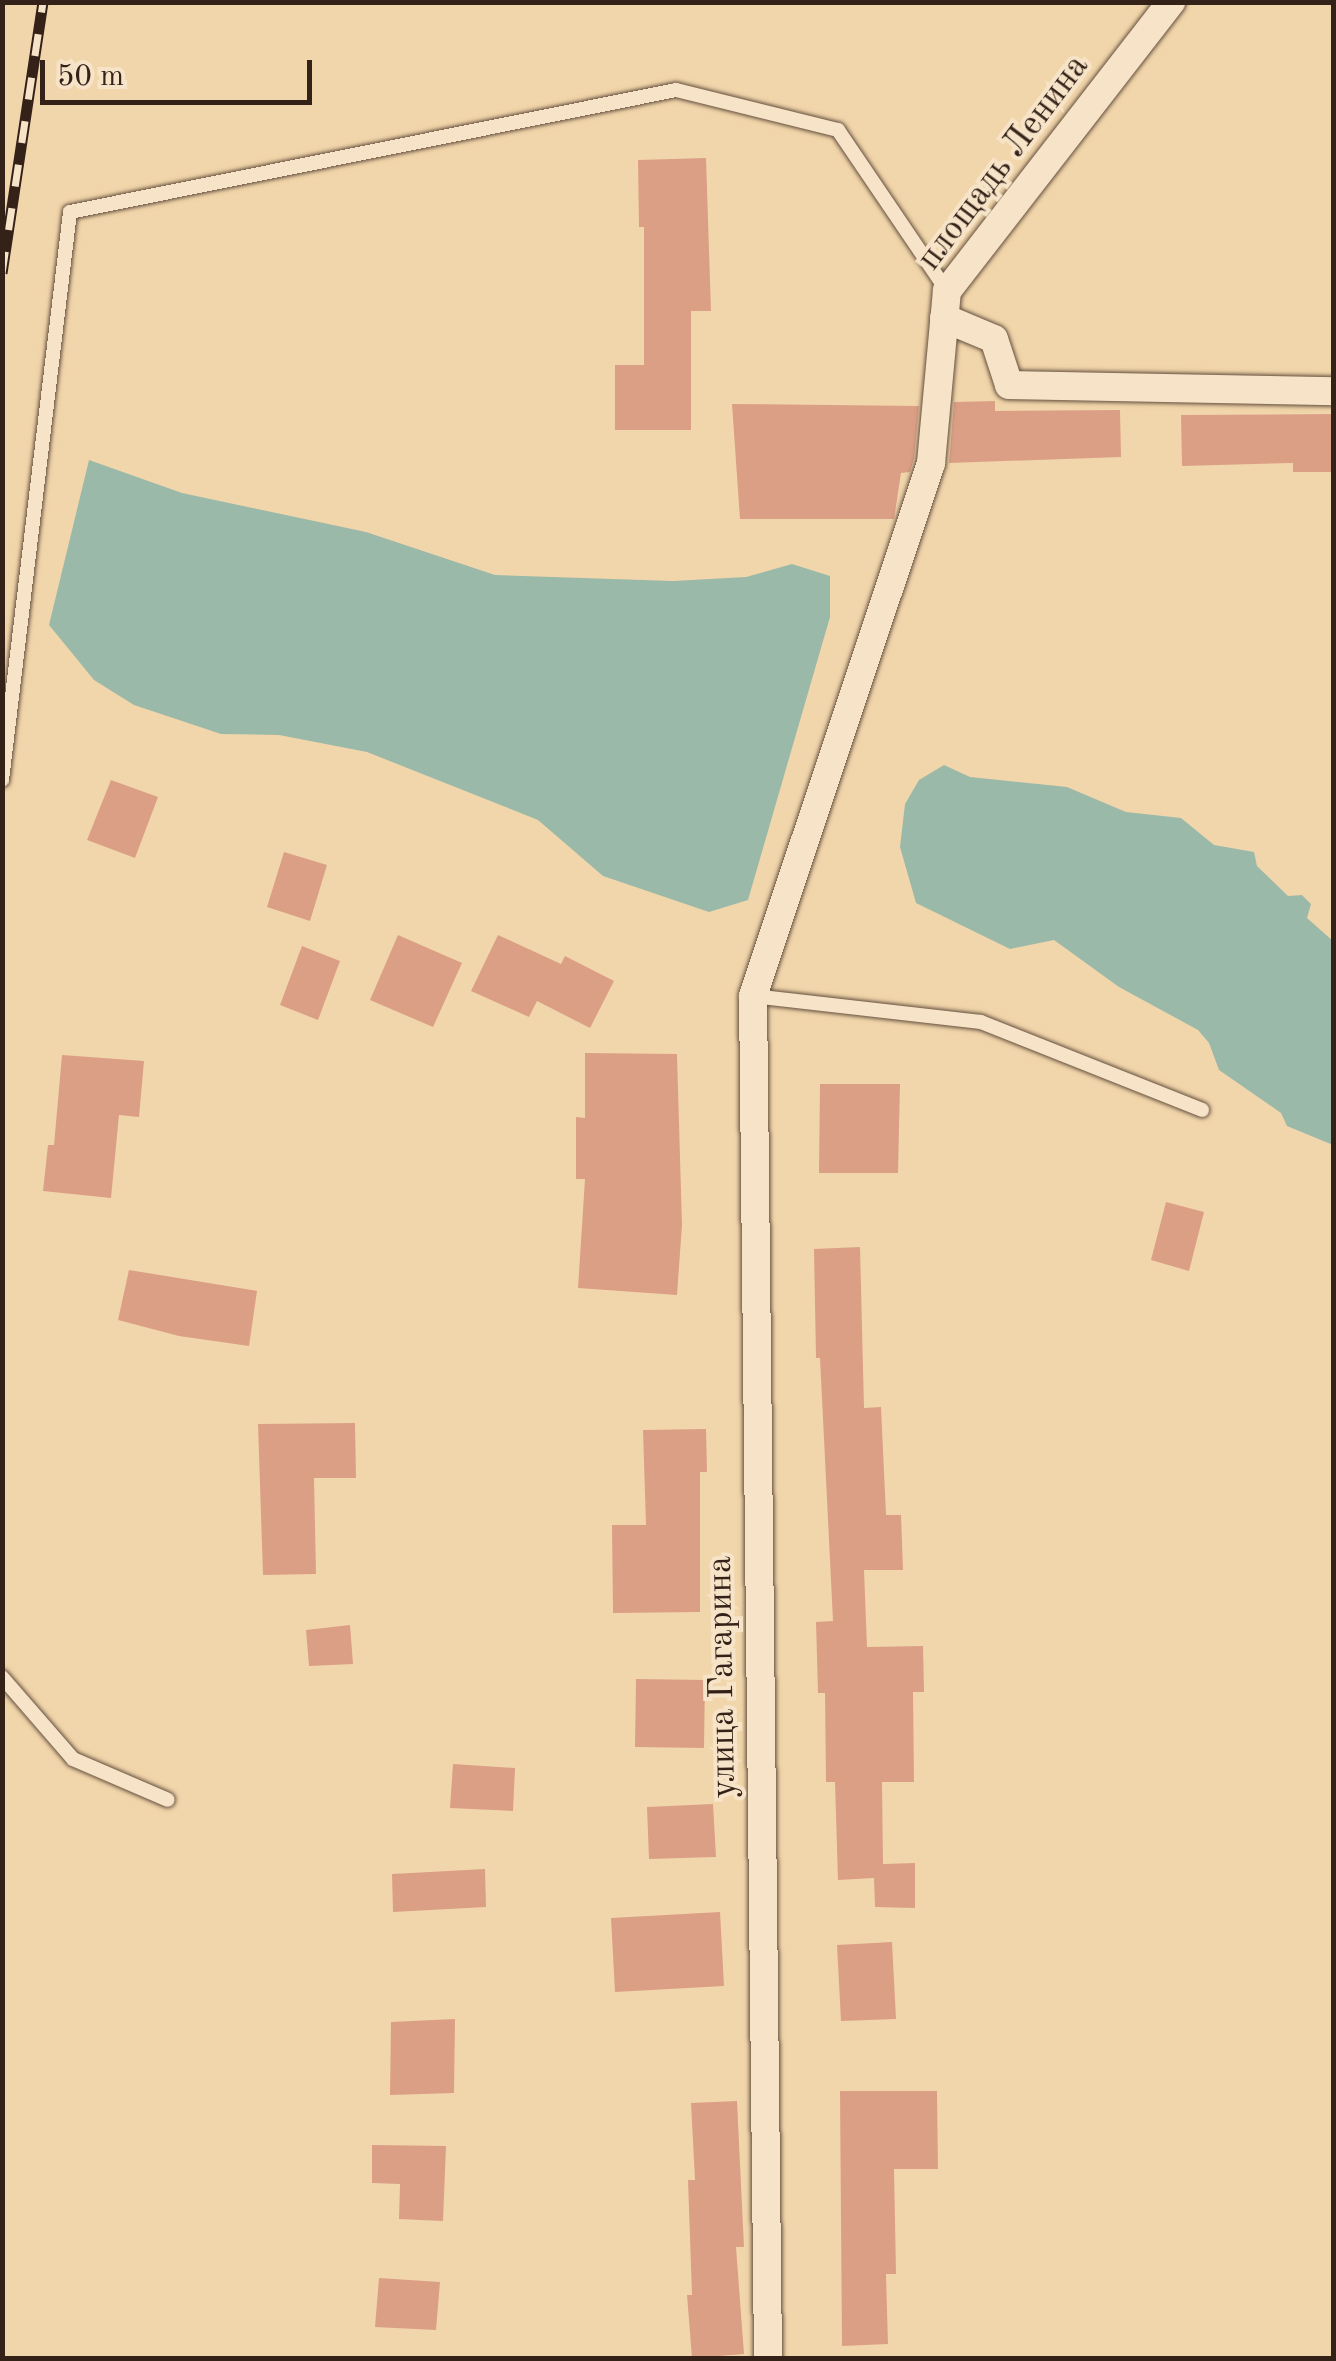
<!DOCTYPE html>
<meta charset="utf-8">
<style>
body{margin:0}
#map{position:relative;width:1336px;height:2361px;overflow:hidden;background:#f2d6ab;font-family:"Old Standard TT",serif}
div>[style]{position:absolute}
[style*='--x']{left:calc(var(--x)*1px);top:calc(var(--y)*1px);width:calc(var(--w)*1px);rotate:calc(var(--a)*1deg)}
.water>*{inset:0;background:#9bb9a9}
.building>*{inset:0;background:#db9f86}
.roads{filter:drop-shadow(0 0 2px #644f3e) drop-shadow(0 0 2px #644f3e)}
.service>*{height:14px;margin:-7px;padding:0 7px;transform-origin:7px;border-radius:7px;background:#f7e4c8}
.minor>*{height:28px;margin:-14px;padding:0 14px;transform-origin:14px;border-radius:14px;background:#f7e4c8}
.rail>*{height:11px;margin-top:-5.5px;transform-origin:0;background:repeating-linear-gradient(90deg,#f7e4c8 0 22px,#342219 0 44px);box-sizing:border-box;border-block:2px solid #342219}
span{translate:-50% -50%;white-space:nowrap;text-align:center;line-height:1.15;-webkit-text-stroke:8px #f7e4c8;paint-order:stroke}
.street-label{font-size:35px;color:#342219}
.frame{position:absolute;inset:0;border:5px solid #342219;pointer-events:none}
.scale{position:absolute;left:40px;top:60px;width:272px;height:45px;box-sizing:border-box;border:5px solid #342219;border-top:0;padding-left:12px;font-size:30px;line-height:35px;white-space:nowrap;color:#342219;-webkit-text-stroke:8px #f7e4c8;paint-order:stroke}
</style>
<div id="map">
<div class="water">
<div style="clip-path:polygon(89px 460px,182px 493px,366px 532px,495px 575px,673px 581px,746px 577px,792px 564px,830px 576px,830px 617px,748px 900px,709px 912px,603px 876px,538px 820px,367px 752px,279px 735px,221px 734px,134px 705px,94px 680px,49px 625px)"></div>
<div style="clip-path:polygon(944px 765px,970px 777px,1067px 787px,1126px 812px,1181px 818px,1214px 845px,1254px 852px,1257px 866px,1288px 896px,1302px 895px,1311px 904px,1307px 918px,1333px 941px,1333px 1145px,1287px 1126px,1281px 1113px,1219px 1070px,1209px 1043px,1198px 1030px,1119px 987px,1054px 940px,1010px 949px,916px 903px,900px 847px,905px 804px,919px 780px)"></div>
</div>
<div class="building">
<div style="clip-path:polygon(706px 158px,711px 311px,691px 311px,691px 430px,615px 430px,615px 365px,644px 365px,644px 227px,639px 227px,638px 160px)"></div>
<div style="clip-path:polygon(995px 401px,995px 411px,1120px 410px,1121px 457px,949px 463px,954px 402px)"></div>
<div style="clip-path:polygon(732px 404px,919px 406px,914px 459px,910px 472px,901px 473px,894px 519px,740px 519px)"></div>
<div style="clip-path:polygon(1334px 414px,1334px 472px,1293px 472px,1293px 463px,1182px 466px,1181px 415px)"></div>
<div style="clip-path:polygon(111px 780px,158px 797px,135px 858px,87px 840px)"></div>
<div style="clip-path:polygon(284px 852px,327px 865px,310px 921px,267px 907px)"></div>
<div style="clip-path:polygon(398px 935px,462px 963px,433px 1027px,370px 1000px)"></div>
<div style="clip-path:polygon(498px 935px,561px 964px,565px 956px,614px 981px,590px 1028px,537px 1001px,529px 1017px,471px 991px)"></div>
<div style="clip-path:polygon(302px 946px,340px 961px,318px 1020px,280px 1005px)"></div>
<div style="clip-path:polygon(585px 1053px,677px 1054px,682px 1225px,677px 1295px,578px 1288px,585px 1179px,576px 1179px,576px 1117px,585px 1118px)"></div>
<div style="clip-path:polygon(62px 1055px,144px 1061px,139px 1117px,119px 1115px,111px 1198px,43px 1191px,48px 1145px,54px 1145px)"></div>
<div style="clip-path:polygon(820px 1084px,900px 1084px,898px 1173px,819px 1173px)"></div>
<div style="clip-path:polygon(1166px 1202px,1204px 1212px,1189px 1271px,1151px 1260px)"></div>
<div style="clip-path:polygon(860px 1247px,864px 1408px,881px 1407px,886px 1515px,901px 1515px,903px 1570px,864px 1570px,867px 1647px,923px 1646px,924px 1692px,913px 1692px,914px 1782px,882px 1782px,883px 1864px,915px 1863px,915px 1908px,875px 1907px,874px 1878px,838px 1880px,835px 1782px,826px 1782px,825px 1693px,818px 1693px,816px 1622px,833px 1621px,820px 1358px,816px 1358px,814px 1249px)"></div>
<div style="clip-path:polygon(129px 1270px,257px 1291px,249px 1346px,179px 1336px,118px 1320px)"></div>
<div style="clip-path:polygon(355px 1423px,356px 1478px,314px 1478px,316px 1574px,263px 1575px,258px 1424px)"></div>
<div style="clip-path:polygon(706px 1429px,707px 1472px,700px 1472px,700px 1612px,613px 1613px,612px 1525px,646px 1525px,643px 1430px)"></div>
<div style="clip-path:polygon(350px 1625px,353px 1664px,309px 1666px,306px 1630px)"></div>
<div style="clip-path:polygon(636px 1679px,705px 1680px,704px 1748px,635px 1747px)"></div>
<div style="clip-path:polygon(453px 1764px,515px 1768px,513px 1811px,450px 1808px)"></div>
<div style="clip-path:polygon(713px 1804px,716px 1857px,649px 1859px,647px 1807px)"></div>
<div style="clip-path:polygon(485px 1869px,486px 1907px,393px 1912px,392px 1874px)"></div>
<div style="clip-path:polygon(720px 1912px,724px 1986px,615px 1992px,611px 1918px)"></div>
<div style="clip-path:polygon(892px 1942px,896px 2019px,841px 2021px,837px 1945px)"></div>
<div style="clip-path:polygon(455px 2019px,454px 2093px,390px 2095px,391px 2022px)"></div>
<div style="clip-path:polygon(840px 2091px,937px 2091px,938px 2169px,894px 2169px,896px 2274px,886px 2274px,888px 2344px,842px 2346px)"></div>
<div style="clip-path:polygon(737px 2101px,744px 2247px,736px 2247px,744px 2354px,692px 2358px,687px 2295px,692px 2295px,688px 2180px,695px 2180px,691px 2103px)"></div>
<div style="clip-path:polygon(372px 2145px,446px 2146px,443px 2221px,399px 2219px,400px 2184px,372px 2183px)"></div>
<div style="clip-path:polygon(379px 2278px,440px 2282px,436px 2330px,375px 2327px)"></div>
</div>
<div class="roads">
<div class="service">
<div style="--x:2;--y:780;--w:572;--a:-83.17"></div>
<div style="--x:70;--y:212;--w:618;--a:-11.38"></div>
<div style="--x:676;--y:90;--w:167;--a:13.9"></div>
<div style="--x:838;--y:130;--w:194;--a:55.9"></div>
<div style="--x:753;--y:996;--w:229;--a:6.5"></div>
<div style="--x:981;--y:1022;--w:238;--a:21.7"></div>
<div style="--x:2;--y:1677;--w:108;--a:49.1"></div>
<div style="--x:73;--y:1759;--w:103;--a:23.3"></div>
</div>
<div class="minor">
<div style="--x:944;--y:318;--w:54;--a:22.8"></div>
<div style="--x:994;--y:339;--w:48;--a:71.9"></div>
<div style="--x:1009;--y:385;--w:325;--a:1.1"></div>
<div style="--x:768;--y:2358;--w:1362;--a:-90.63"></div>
<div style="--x:753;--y:996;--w:562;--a:-71.53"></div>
<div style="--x:931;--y:463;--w:173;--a:-84.7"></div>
<div style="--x:947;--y:291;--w:366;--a:-52.2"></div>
</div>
</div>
<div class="rail">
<div style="--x:2;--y:273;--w:274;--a:-81.4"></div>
</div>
<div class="street-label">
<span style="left:1004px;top:163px;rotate:-53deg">площадь Ленина</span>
<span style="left:723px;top:1677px;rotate:-91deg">улица Гагарина</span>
</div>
<div class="frame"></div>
<div class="scale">50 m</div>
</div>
